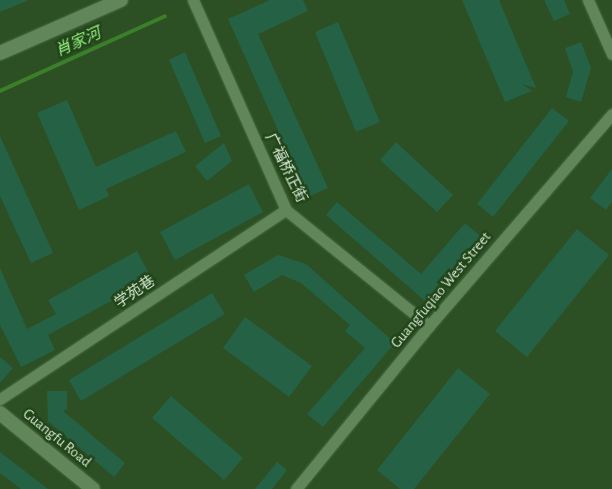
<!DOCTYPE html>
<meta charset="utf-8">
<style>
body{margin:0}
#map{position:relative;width:612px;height:489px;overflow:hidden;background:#2c4f24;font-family:"Alegreya Sans","Noto Sans SC",sans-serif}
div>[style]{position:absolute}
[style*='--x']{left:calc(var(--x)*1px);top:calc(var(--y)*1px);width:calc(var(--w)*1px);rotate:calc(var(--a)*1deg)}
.stream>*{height:4px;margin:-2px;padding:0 2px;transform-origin:2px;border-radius:2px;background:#3b7f2a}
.building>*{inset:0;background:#256245}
.roads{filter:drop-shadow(0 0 1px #4c6a44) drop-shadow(0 0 1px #4c6a44)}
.minor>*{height:11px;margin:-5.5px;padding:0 5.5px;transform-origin:5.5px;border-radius:5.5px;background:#618659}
.tertiary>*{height:14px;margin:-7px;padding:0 7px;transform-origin:7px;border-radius:7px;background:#618659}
.secondary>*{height:14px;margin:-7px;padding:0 7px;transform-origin:7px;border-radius:7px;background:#618659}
span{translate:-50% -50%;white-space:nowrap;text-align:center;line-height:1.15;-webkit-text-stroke:5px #214419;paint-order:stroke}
.street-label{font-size:15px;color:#d4e9d0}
.water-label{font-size:16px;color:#97f082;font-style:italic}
</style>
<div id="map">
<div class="stream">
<div style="--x:0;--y:91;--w:181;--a:-24.4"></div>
</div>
<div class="building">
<div style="clip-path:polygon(0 0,29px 0,0 12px)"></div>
<div style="clip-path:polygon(270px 0,303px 0,308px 11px,258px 34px,328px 188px,308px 197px,228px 19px)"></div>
<div style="clip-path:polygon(462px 0,499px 0,536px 88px,522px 84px,532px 91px,505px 102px)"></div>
<div style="clip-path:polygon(544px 0,564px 0,570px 14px,554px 21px)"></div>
<div style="clip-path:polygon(338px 22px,380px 122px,356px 132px,315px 32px)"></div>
<div style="clip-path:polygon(581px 42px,591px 68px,581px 102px,566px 97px,573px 72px,565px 48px)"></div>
<div style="clip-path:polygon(185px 52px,221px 136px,205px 143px,169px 60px)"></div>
<div style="clip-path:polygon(67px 100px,96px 167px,176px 131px,186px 152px,106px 189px,109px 196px,79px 210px,37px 113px)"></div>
<div style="clip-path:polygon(552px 108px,569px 121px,493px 217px,477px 204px)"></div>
<div style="clip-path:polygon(0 136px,53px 253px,31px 263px,0 196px)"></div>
<div style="clip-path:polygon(396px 142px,453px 195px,437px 212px,380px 160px)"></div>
<div style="clip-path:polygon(224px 143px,232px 161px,207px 181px,195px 166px)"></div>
<div style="clip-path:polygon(612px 169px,612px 202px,606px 210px,590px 198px)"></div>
<div style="clip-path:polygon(249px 184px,263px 212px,175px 260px,160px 232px)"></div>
<div style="clip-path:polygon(337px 202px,421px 274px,465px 223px,480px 236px,425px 301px,326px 215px)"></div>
<div style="clip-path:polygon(577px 229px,609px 255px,527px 357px,495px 331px)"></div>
<div style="clip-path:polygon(137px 251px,152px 279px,48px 335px,55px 350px,21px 367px,0 325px,0 268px,27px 329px,56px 314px,48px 300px)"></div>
<div style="clip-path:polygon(278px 255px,306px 264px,395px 343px,323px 427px,307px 414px,365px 348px,345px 331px,350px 325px,301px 283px,282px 275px,254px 292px,244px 275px)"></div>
<div style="clip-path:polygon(212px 293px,225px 314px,81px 401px,69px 380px)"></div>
<div style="clip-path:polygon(245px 317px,312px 366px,289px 397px,223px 348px)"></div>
<div style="clip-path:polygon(0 357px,13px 368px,0 383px)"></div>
<div style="clip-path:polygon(458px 368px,490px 394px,414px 489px,400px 489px,377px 470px)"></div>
<div style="clip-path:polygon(47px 391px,67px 391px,67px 409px,63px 411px,125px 463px,114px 477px,48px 421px)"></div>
<div style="clip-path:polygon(171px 396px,243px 458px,224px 480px,152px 418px)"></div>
<div style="clip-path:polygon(0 452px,48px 489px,21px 489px,0 473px)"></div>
<div style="clip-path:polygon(277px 462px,287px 470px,272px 489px,255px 489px)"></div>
</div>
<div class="roads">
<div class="minor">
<div style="--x:193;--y:0;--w:230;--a:66.1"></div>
<div style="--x:286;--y:210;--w:184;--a:39"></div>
<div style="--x:588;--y:0;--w:59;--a:66"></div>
<div style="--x:0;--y:399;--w:343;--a:-33.5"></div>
<div style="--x:296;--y:489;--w:210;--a:-50.8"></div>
<div style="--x:429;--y:326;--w:280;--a:-49.2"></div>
</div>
<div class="tertiary">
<div style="--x:0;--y:413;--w:120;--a:39.3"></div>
</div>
<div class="secondary">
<div style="--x:0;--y:53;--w:132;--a:-23.7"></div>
</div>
</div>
<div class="street-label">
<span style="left:286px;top:168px;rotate:64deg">广福桥正街</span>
<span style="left:441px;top:290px;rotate:-50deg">Guangfuqiao West Street</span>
<span style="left:135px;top:292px;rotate:-34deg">学苑巷</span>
<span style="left:57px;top:438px;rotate:39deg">Guangfu Road</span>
</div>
<div class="water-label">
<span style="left:78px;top:42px;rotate:-24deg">肖家河</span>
</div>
</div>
